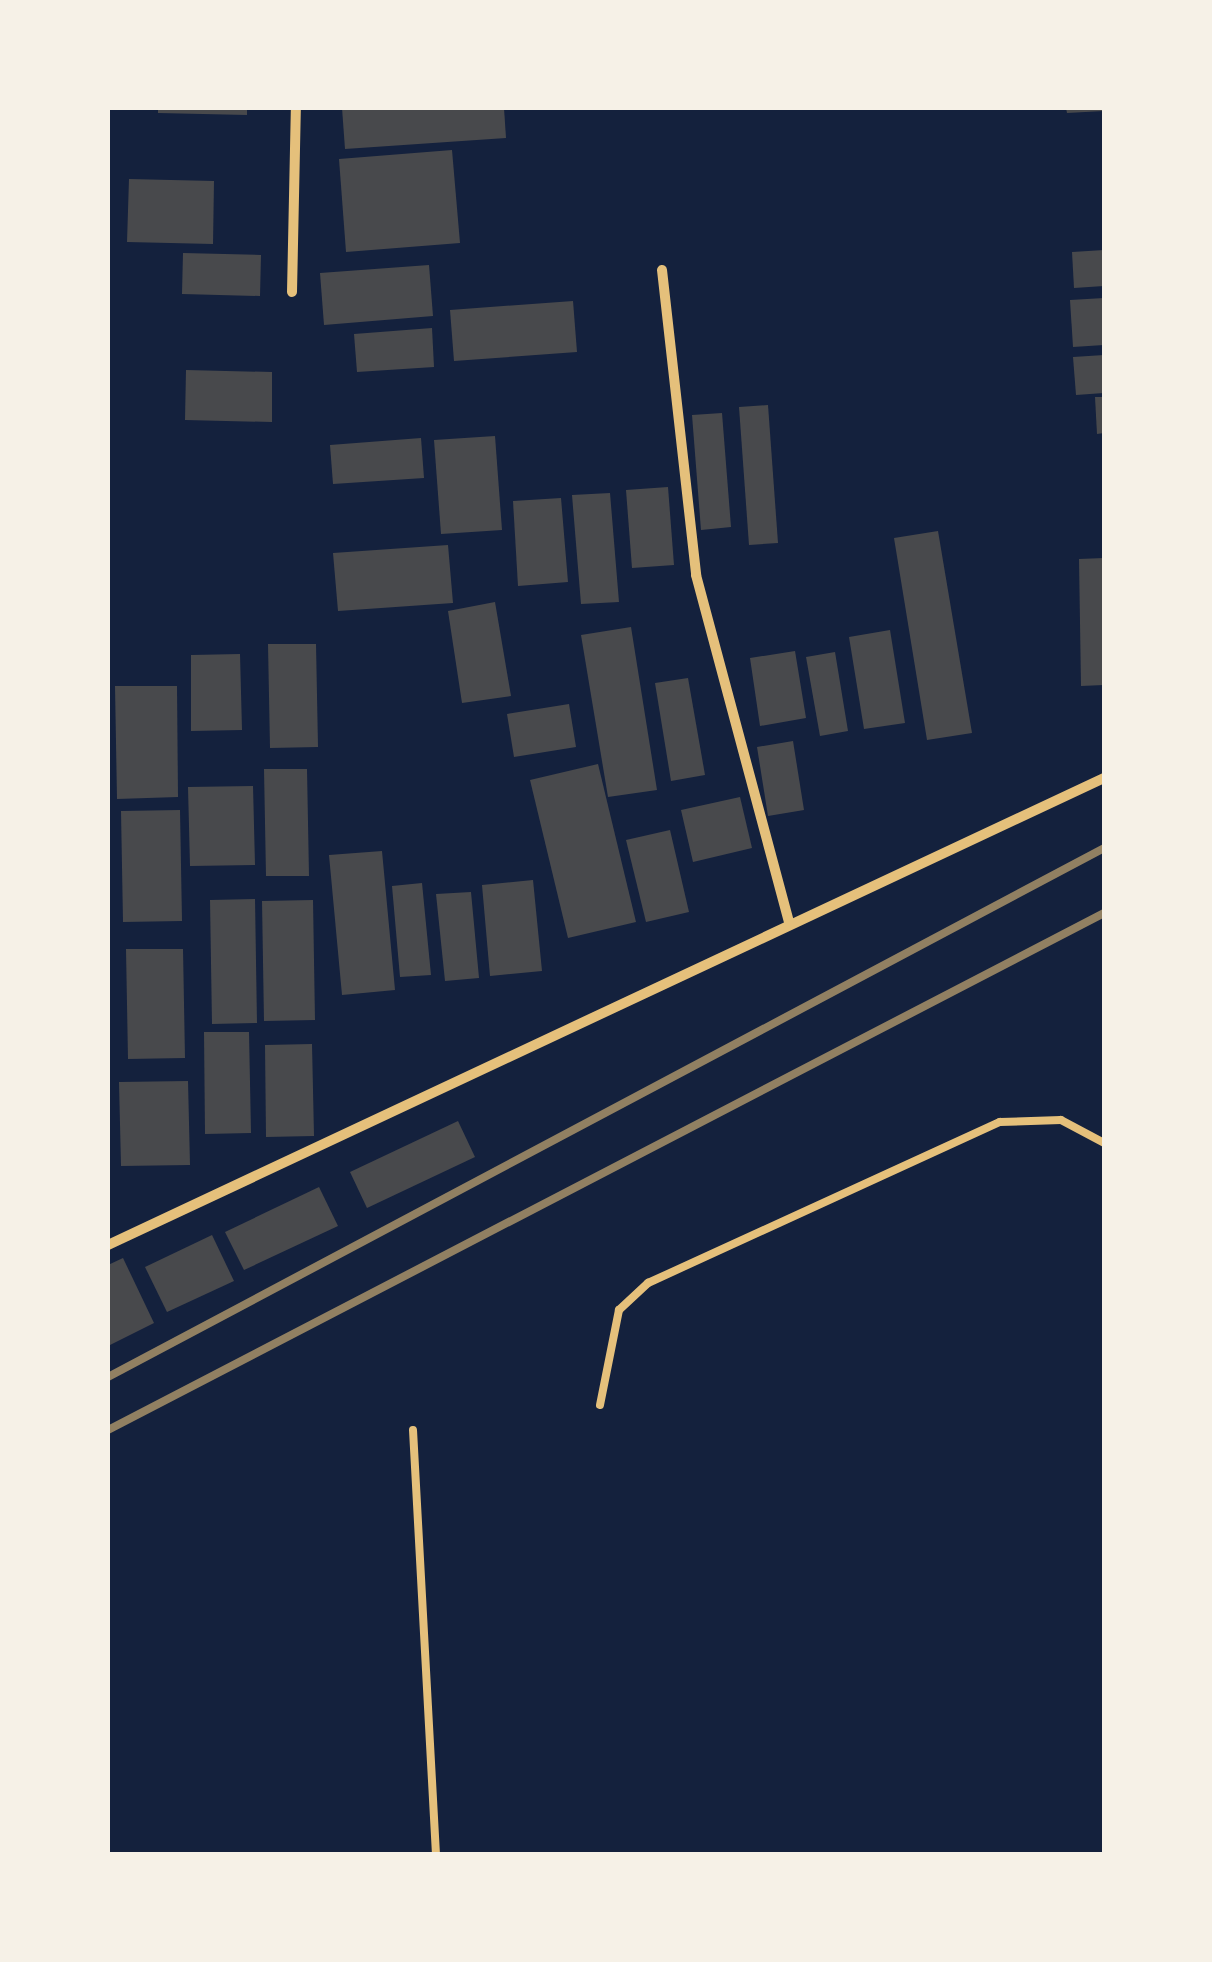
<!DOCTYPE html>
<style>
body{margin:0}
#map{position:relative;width:1212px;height:1962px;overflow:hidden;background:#14213d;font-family:Ubuntu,sans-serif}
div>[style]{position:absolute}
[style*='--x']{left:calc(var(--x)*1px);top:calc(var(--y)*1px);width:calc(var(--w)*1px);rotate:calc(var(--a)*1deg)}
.building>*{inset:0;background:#48494c}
.service>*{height:8px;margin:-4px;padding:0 4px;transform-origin:4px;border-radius:4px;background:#e5c07b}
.minor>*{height:10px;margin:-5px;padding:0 5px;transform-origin:5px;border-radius:5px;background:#e5c07b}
.rail>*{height:8px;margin:-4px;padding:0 4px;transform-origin:4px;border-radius:4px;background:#918062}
span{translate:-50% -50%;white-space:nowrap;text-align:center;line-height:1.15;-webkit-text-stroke:10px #f6f1e7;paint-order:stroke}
.frame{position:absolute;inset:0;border:110px solid #f6f1e7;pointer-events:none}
</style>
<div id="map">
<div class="building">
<div style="clip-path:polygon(158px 108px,247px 108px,247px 115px,158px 113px)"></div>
<div style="clip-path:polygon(342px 108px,504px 108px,506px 138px,345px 149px)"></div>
<div style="clip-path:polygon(1066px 108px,1104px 108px,1104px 111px,1067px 113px)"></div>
<div style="clip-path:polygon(452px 150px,460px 243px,346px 252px,339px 159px)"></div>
<div style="clip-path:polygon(129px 179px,214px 181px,213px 244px,127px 242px)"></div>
<div style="clip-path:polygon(1104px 250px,1104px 286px,1074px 288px,1072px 252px)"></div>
<div style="clip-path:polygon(183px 253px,261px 255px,260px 296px,182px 294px)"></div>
<div style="clip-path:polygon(429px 265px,433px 316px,324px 325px,320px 273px)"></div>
<div style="clip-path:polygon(1104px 298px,1104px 345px,1073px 347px,1070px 300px)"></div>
<div style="clip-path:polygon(573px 301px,577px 352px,454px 361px,450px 310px)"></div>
<div style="clip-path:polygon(432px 328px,434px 367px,357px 372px,354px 334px)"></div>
<div style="clip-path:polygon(1104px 355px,1104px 393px,1076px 395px,1073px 357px)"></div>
<div style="clip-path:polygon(186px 370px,272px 372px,272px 422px,185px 420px)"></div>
<div style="clip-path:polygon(1095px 397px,1104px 397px,1104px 433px,1097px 434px)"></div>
<div style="clip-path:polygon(768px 405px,778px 543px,749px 545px,739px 407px)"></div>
<div style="clip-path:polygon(722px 413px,731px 527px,701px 530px,692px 415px)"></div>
<div style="clip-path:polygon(495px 436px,502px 530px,441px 534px,434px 440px)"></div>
<div style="clip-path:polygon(421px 438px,424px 478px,333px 484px,330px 445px)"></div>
<div style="clip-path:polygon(668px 487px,674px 565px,632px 568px,626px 490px)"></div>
<div style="clip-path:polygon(610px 493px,619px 602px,581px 604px,572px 495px)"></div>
<div style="clip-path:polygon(561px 498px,568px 582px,518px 586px,513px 501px)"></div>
<div style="clip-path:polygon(938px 531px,972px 733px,927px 740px,894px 538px)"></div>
<div style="clip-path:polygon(448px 545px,453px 603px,338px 611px,333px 553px)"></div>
<div style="clip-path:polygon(1104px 558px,1104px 685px,1081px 686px,1079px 559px)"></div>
<div style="clip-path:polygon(495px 602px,511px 696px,462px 703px,448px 611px)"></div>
<div style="clip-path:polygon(631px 627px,657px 790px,608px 797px,581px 635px)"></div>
<div style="clip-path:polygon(890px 630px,905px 723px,864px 729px,849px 637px)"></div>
<div style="clip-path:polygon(268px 644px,316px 644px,318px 747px,270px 748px)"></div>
<div style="clip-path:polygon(795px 651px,806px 718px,760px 726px,750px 658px)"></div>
<div style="clip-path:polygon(835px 652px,848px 731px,820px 736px,806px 657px)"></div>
<div style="clip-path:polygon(240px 654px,242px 730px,191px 731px,191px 655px)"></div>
<div style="clip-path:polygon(688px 678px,705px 775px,671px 781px,655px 683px)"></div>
<div style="clip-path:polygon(115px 686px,177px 686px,178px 797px,117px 799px)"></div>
<div style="clip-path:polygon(569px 704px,576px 747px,514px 757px,507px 714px)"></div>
<div style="clip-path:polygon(793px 741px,804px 810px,768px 816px,757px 747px)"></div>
<div style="clip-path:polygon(598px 764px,636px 922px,568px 938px,530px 780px)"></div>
<div style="clip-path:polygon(264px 769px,307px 769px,309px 876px,266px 876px)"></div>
<div style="clip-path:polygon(253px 786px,255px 865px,190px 866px,188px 787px)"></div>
<div style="clip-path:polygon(740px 797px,752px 848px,693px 862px,681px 810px)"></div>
<div style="clip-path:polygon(180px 810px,182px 921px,123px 922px,121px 811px)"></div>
<div style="clip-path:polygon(670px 830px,689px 912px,646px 922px,626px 840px)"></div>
<div style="clip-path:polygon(382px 851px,395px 990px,342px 995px,329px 855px)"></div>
<div style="clip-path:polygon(533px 880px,542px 971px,490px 976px,482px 885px)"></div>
<div style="clip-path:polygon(422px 883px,431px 975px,400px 977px,392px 886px)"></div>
<div style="clip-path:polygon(471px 892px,479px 978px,445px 981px,436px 894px)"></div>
<div style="clip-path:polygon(255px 899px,257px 1023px,212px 1024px,210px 900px)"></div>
<div style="clip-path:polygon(313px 900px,315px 1020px,264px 1021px,262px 901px)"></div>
<div style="clip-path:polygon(126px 949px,183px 949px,185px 1058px,128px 1059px)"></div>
<div style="clip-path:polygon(204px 1032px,249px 1032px,251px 1133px,205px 1134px)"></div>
<div style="clip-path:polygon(312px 1044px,314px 1136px,266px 1137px,265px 1045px)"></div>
<div style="clip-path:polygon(188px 1081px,190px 1165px,121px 1166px,119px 1082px)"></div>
<div style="clip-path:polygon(458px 1121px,475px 1157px,367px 1208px,350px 1172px)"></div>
<div style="clip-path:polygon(319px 1187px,338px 1226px,244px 1270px,225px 1232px)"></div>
<div style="clip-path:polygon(212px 1235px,234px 1281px,167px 1312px,145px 1267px)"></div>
<div style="clip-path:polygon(123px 1258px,154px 1323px,108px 1346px,108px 1265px)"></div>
</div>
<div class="service">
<div style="--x:600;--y:1405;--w:97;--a:-78.7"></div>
<div style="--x:619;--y:1310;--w:40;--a:-43"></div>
<div style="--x:648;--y:1283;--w:387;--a:-24.6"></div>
<div style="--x:1000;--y:1122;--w:61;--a:-1.9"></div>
<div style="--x:1061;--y:1120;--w:49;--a:28.1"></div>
<div style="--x:413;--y:1430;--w:425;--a:86.9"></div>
</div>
<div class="minor">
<div style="--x:662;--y:270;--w:307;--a:83.6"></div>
<div style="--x:696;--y:575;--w:362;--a:75"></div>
<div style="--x:292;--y:292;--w:184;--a:-88.8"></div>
<div style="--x:108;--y:1245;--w:1100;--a:-25.12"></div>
</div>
<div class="rail">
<div style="--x:108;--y:1377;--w:1128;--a:-27.97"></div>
<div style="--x:108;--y:1430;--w:1122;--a:-27.43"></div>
</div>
<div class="frame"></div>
</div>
